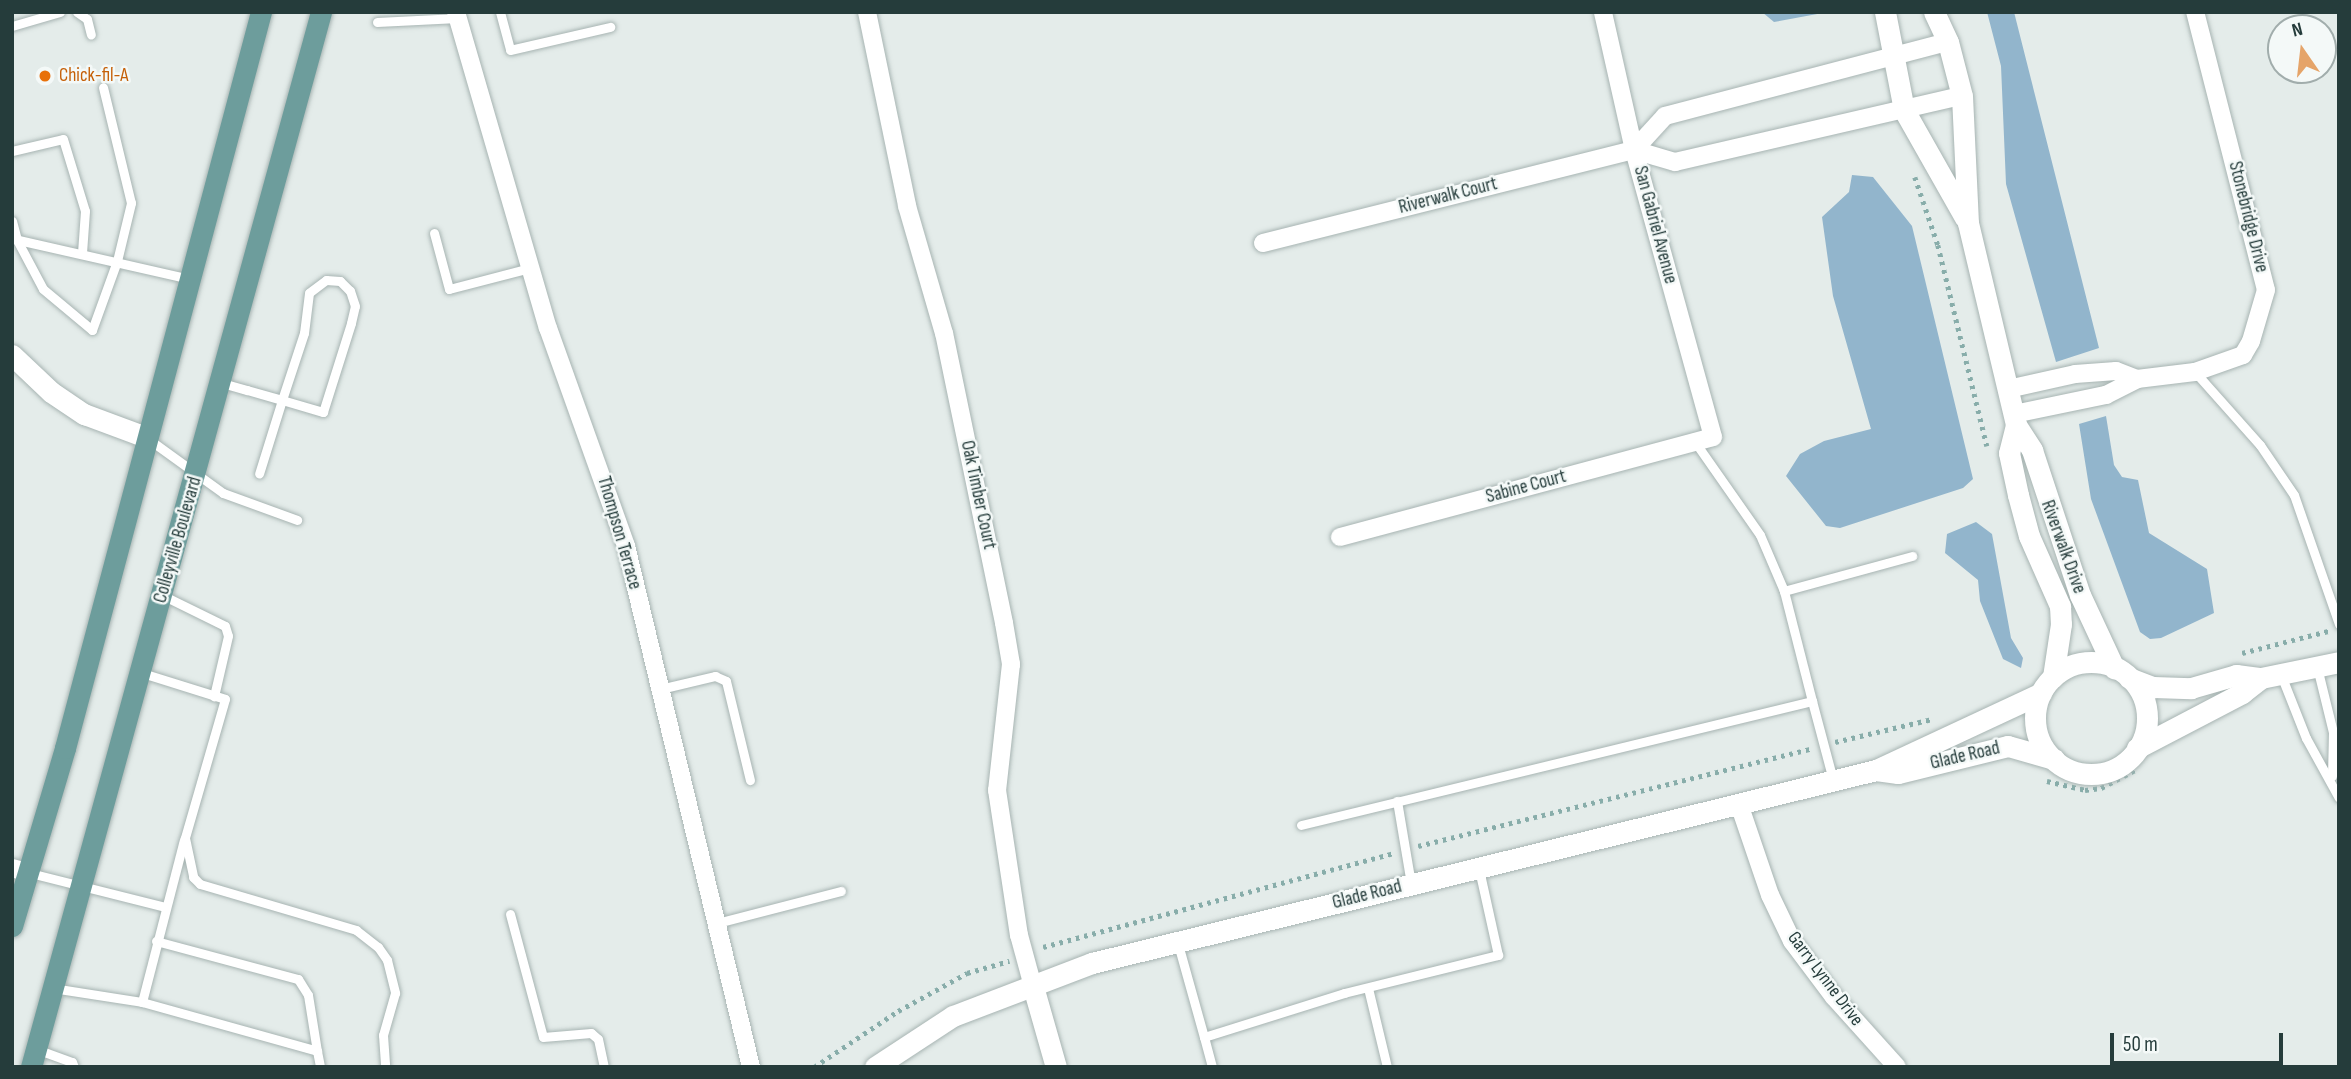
<!DOCTYPE html>
<style>
body{margin:0}
#map{position:relative;width:2351px;height:1079px;overflow:hidden;background:#e4ecea;font-family:"Sofia Sans Condensed",sans-serif}
div>[style]{position:absolute}
[style*='--x']{left:calc(var(--x)*1px);top:calc(var(--y)*1px);width:calc(var(--w)*1px);rotate:calc(var(--a)*1deg)}
.water>*{inset:0;background:#92b5cc}
.path>*{height:4.5px;margin-top:-2.25px;transform-origin:0;background:repeating-linear-gradient(90deg,#88adaa 0 3.5px,transparent 0 8.5px)}
.roads{filter:drop-shadow(0 0 2px #a7b4b2) drop-shadow(0 0 2px #a7b4b2)}
.service>*{height:9px;margin:-4.5px;padding:0 4.5px;transform-origin:4.5px;border-radius:4.5px;background:#fff}
.minor>*{height:18px;margin:-9px;padding:0 9px;transform-origin:9px;border-radius:9px;background:#fff}
.tertiary>*{height:21px;margin:-10.5px;padding:0 10.5px;transform-origin:10.5px;border-radius:10.5px;background:#fff}
.secondary>*{height:21px;margin:-10.5px;padding:0 10.5px;transform-origin:10.5px;border-radius:10.5px;background:#fff}
.secondary>.ring{margin:-10.5px;padding:0;box-sizing:content-box;background:none;border:21px solid #fff;border-radius:50%}
.primary>*{height:21px;margin:-10.5px;padding:0 10.5px;transform-origin:10.5px;border-radius:10.5px;background:#6d9d9c}
.dots>*{width:19px;height:19px;translate:-50% -50%;box-sizing:border-box;border:4px solid #f4f9f8;border-radius:50%}
span{translate:-50% -50%;white-space:nowrap;text-align:center;line-height:1.15;-webkit-text-stroke:5px #f4f9f8;paint-order:stroke}
.food-label{font-size:19px;color:#c56008}
.left{translate:0 -50%;text-align:left}
.street-label{font-size:19px;color:#253c3b}
.frame{position:absolute;inset:0;border:14px solid #253c3b;pointer-events:none}
.north{position:absolute;left:2267px;top:14px;width:70px;height:70px;box-sizing:border-box;background:#f4f9f8;border:2px solid #a1adac;border-radius:50%;rotate:346deg;font-size:19px;font-weight:700;line-height:28px;text-align:center;color:#253c3b}
.north::after{content:'';display:block;margin:auto;width:24px;height:32px;background:#e5a469;clip-path:polygon(50% 0,100% 100%,50% 72%,0 100%)}
.scale{position:absolute;left:2110px;top:1033px;width:173px;height:32px;box-sizing:border-box;border:4px solid #253c3b;border-top:0;padding-left:9px;font-size:21px;line-height:24px;white-space:nowrap;color:#253c3b;-webkit-text-stroke:5px #f4f9f8;paint-order:stroke}
</style>
<div id="map">
<div class="water">
<div style="clip-path:polygon(1762px 12px,1828px 12px,1774px 22px)"></div>
<div style="clip-path:polygon(1987px 12px,2014px 12px,2099px 348px,2056px 362px,2006px 184px,2001px 66px)"></div>
<div style="clip-path:polygon(1852px 175px,1873px 177px,1912px 226px,1973px 479px,1963px 488px,1840px 528px,1826px 526px,1786px 476px,1800px 454px,1824px 441px,1871px 429px,1833px 296px,1822px 217px,1849px 192px)"></div>
<div style="clip-path:polygon(2106px 416px,2114px 465px,2122px 477px,2138px 480px,2149px 533px,2207px 569px,2214px 613px,2161px 638px,2150px 639px,2140px 632px,2091px 499px,2079px 424px)"></div>
<div style="clip-path:polygon(1976px 522px,1992px 534px,2011px 638px,2023px 658px,2021px 668px,2003px 659px,1980px 601px,1978px 580px,1945px 553px,1947px 534px)"></div>
</div>
<div class="path">
<div style="--x:1915;--y:177;--w:72;--a:71.3"></div>
<div style="--x:1938;--y:245;--w:207;--a:76.3"></div>
<div style="--x:2242;--y:653;--w:89;--a:-14.3"></div>
<div style="--x:1835;--y:742;--w:100;--a:-13.3"></div>
<div style="--x:2047;--y:781;--w:39;--a:13"></div>
<div style="--x:2085;--y:790;--w:16;--a:-7"></div>
<div style="--x:2101;--y:788;--w:41;--a:-27.8"></div>
<div style="--x:1418;--y:846;--w:404;--a:-13.9"></div>
<div style="--x:1043;--y:947;--w:362;--a:-15"></div>
<div style="--x:814;--y:1067;--w:101;--a:-33.7"></div>
<div style="--x:898;--y:1011;--w:79;--a:-28.8"></div>
<div style="--x:967;--y:973;--w:44;--a:-15.9"></div>
</div>
<div class="roads">
<div class="service">
<div style="--x:77;--y:12;--w:12;--a:35"></div>
<div style="--x:87;--y:19;--w:16;--a:76"></div>
<div style="--x:500;--y:12;--w:39;--a:75"></div>
<div style="--x:510;--y:50;--w:103;--a:-13"></div>
<div style="--x:377;--y:22;--w:81;--a:-2.8"></div>
<div style="--x:12;--y:26;--w:50;--a:-16.3"></div>
<div style="--x:12;--y:151;--w:52;--a:-13.2"></div>
<div style="--x:63;--y:139;--w:75;--a:73"></div>
<div style="--x:85;--y:211;--w:42;--a:94.1"></div>
<div style="--x:12;--y:221;--w:20;--a:75"></div>
<div style="--x:17;--y:240;--w:55;--a:62"></div>
<div style="--x:43;--y:289;--w:64;--a:39.9"></div>
<div style="--x:92;--y:330;--w:73;--a:-70.1"></div>
<div style="--x:117;--y:261;--w:60;--a:-76.4"></div>
<div style="--x:131;--y:203;--w:119;--a:-103.6"></div>
<div style="--x:434;--y:233;--w:58;--a:75"></div>
<div style="--x:449;--y:289;--w:84;--a:-14.5"></div>
<div style="--x:14;--y:239;--w:180;--a:12.8"></div>
<div style="--x:2195;--y:372;--w:98;--a:48.3"></div>
<div style="--x:2260;--y:445;--w:60;--a:55.8"></div>
<div style="--x:2294;--y:495;--w:137;--a:70.8"></div>
<div style="--x:222;--y:383;--w:26;--a:16"></div>
<div style="--x:247;--y:390;--w:36;--a:16"></div>
<div style="--x:282;--y:400;--w:43;--a:16.3"></div>
<div style="--x:323;--y:412;--w:93;--a:-72.5"></div>
<div style="--x:351;--y:323;--w:17;--a:-77"></div>
<div style="--x:355;--y:306;--w:16;--a:-108"></div>
<div style="--x:350;--y:291;--w:14;--a:-135"></div>
<div style="--x:340;--y:281;--w:14;--a:-176"></div>
<div style="--x:326;--y:280;--w:21;--a:143"></div>
<div style="--x:309;--y:293;--w:40;--a:97.1"></div>
<div style="--x:304;--y:333;--w:71;--a:108.2"></div>
<div style="--x:282;--y:400;--w:77;--a:107.3"></div>
<div style="--x:147;--y:438;--w:94;--a:35.9"></div>
<div style="--x:223;--y:493;--w:79;--a:20"></div>
<div style="--x:1695;--y:442;--w:113;--a:55"></div>
<div style="--x:1760;--y:535;--w:61;--a:66.8"></div>
<div style="--x:162;--y:595;--w:70;--a:26.2"></div>
<div style="--x:225;--y:626;--w:10;--a:73"></div>
<div style="--x:228;--y:636;--w:62;--a:103.1"></div>
<div style="--x:2317;--y:667;--w:67;--a:76.2"></div>
<div style="--x:2333;--y:732;--w:44;--a:91.3"></div>
<div style="--x:139;--y:672;--w:90;--a:17.4"></div>
<div style="--x:225;--y:699;--w:145;--a:106.1"></div>
<div style="--x:185;--y:838;--w:40;--a:78"></div>
<div style="--x:193;--y:877;--w:10;--a:45"></div>
<div style="--x:200;--y:884;--w:163;--a:16.4"></div>
<div style="--x:356;--y:930;--w:28;--a:38"></div>
<div style="--x:378;--y:947;--w:16;--a:55"></div>
<div style="--x:387;--y:960;--w:34;--a:76"></div>
<div style="--x:395;--y:993;--w:44;--a:105.9"></div>
<div style="--x:383;--y:1035;--w:32;--a:86"></div>
<div style="--x:2281;--y:675;--w:68;--a:68.4"></div>
<div style="--x:2306;--y:738;--w:68;--a:61.2"></div>
<div style="--x:660;--y:689;--w:57;--a:-13.3"></div>
<div style="--x:715;--y:676;--w:12;--a:24"></div>
<div style="--x:726;--y:681;--w:102;--a:76.4"></div>
<div style="--x:1812;--y:701;--w:114;--a:-104.3"></div>
<div style="--x:1784;--y:591;--w:133;--a:-15.3"></div>
<div style="--x:1397;--y:801;--w:84;--a:80.4"></div>
<div style="--x:1301;--y:825;--w:526;--a:-13.64"></div>
<div style="--x:1812;--y:701;--w:82;--a:75.1"></div>
<div style="--x:30;--y:873;--w:139;--a:14.1"></div>
<div style="--x:510;--y:914;--w:127;--a:75"></div>
<div style="--x:543;--y:1037;--w:48;--a:-4.8"></div>
<div style="--x:591;--y:1033;--w:9;--a:41"></div>
<div style="--x:598;--y:1039;--w:29;--a:78"></div>
<div style="--x:717;--y:923;--w:128;--a:-14.5"></div>
<div style="--x:156;--y:941;--w:147;--a:15"></div>
<div style="--x:298;--y:979;--w:19;--a:58"></div>
<div style="--x:308;--y:995;--w:57;--a:80.9"></div>
<div style="--x:1178;--y:944;--w:97;--a:74.4"></div>
<div style="--x:1204;--y:1037;--w:147;--a:-17.4"></div>
<div style="--x:1344;--y:993;--w:159;--a:-13.9"></div>
<div style="--x:1498;--y:955;--w:88;--a:-102.5"></div>
<div style="--x:52;--y:988;--w:91;--a:8.8"></div>
<div style="--x:142;--y:1002;--w:167;--a:-75.5"></div>
<div style="--x:1368;--y:988;--w:81;--a:76.5"></div>
<div style="--x:142;--y:1002;--w:182;--a:15.6"></div>
<div style="--x:317;--y:1051;--w:16;--a:79"></div>
<div style="--x:1204;--y:1037;--w:31;--a:75"></div>
<div style="--x:36;--y:1049;--w:38;--a:20"></div>
<div style="--x:72;--y:1062;--w:5;--a:68"></div>
</div>
<div class="minor">
<div style="--x:456;--y:12;--w:329;--a:73.8"></div>
<div style="--x:548;--y:328;--w:232;--a:70.3"></div>
<div style="--x:626;--y:546;--w:536;--a:76.51"></div>
<div style="--x:867;--y:12;--w:198;--a:78.3"></div>
<div style="--x:907;--y:206;--w:132;--a:73.8"></div>
<div style="--x:944;--y:333;--w:296;--a:78.3"></div>
<div style="--x:1004;--y:623;--w:42;--a:80.3"></div>
<div style="--x:1011;--y:664;--w:127;--a:96.3"></div>
<div style="--x:997;--y:790;--w:147;--a:81.4"></div>
<div style="--x:1019;--y:935;--w:50;--a:74.8"></div>
<div style="--x:1634;--y:150;--w:46;--a:-47.6"></div>
<div style="--x:1665;--y:116;--w:293;--a:-14.7"></div>
<div style="--x:1263;--y:243;--w:382;--a:-14.1"></div>
<div style="--x:1634;--y:150;--w:43;--a:16.3"></div>
<div style="--x:1675;--y:162;--w:294;--a:-13"></div>
<div style="--x:2008;--y:389;--w:69;--a:-12.6"></div>
<div style="--x:2075;--y:374;--w:41;--a:-4.2"></div>
<div style="--x:2116;--y:371;--w:22;--a:21"></div>
<div style="--x:2014;--y:414;--w:94;--a:-11.7"></div>
<div style="--x:2106;--y:395;--w:35;--a:-27"></div>
<div style="--x:2137;--y:379;--w:58;--a:-6.9"></div>
<div style="--x:2195;--y:372;--w:51;--a:-19.5"></div>
<div style="--x:2243;--y:355;--w:16;--a:-60"></div>
<div style="--x:2251;--y:341;--w:53;--a:-73.6"></div>
<div style="--x:2266;--y:290;--w:287;--a:-104.3"></div>
<div style="--x:1340;--y:537;--w:386;--a:-15"></div>
<div style="--x:1713;--y:437;--w:298;--a:-105.4"></div>
<div style="--x:1634;--y:150;--w:141;--a:-102.7"></div>
<div style="--x:1739;--y:804;--w:96;--a:71.2"></div>
<div style="--x:1770;--y:895;--w:51;--a:64.4"></div>
<div style="--x:1792;--y:941;--w:70;--a:53.1"></div>
<div style="--x:1834;--y:997;--w:94;--a:48"></div>
<div style="--x:12;--y:868;--w:19;--a:16"></div>
</div>
<div class="tertiary">
<div style="--x:1885;--y:12;--w:100;--a:79"></div>
<div style="--x:1904;--y:110;--w:124;--a:60.5"></div>
<div style="--x:1934;--y:12;--w:33;--a:65"></div>
<div style="--x:1948;--y:42;--w:56;--a:75.5"></div>
<div style="--x:1962;--y:96;--w:127;--a:87.3"></div>
<div style="--x:1968;--y:223;--w:208;--a:76.6"></div>
<div style="--x:2016;--y:425;--w:30;--a:57"></div>
<div style="--x:2032;--y:450;--w:153;--a:71.7"></div>
<div style="--x:2080;--y:595;--w:81;--a:65"></div>
<div style="--x:12;--y:355;--w:54;--a:43.5"></div>
<div style="--x:51;--y:392;--w:40;--a:34"></div>
<div style="--x:84;--y:414;--w:66;--a:20.4"></div>
<div style="--x:2016;--y:425;--w:29;--a:104"></div>
<div style="--x:2009;--y:453;--w:43;--a:77.9"></div>
<div style="--x:2018;--y:495;--w:42;--a:75"></div>
<div style="--x:2029;--y:536;--w:77;--a:66.1"></div>
<div style="--x:2060;--y:606;--w:18;--a:87"></div>
<div style="--x:2061;--y:624;--w:54;--a:98.6"></div>
<div style="--x:1032;--y:983;--w:87;--a:74.1"></div>
</div>
<div class="secondary">
<div class="ring" style="left:2035px;top:662px;width:91px;height:91px"></div>
<div style="--x:2129;--y:678;--w:26;--a:21"></div>
<div style="--x:2153;--y:687;--w:38;--a:2"></div>
<div style="--x:2191;--y:688;--w:47;--a:-16.1"></div>
<div style="--x:2236;--y:675;--w:25;--a:7"></div>
<div style="--x:2261;--y:678;--w:80;--a:-11.6"></div>
<div style="--x:2137;--y:748;--w:119;--a:-27.6"></div>
<div style="--x:2242;--y:693;--w:24;--a:-38"></div>
<div style="--x:1876;--y:770;--w:22;--a:8"></div>
<div style="--x:1898;--y:773;--w:113;--a:-13.8"></div>
<div style="--x:2008;--y:746;--w:48;--a:15.8"></div>
<div style="--x:875;--y:1067;--w:93;--a:-33.2"></div>
<div style="--x:953;--y:1016;--w:149;--a:-20.9"></div>
<div style="--x:1092;--y:963;--w:807;--a:-13.83"></div>
<div style="--x:1876;--y:770;--w:182;--a:-25"></div>
</div>
<div class="primary">
<div style="--x:12;--y:926;--w:186;--a:-73.4"></div>
<div style="--x:65;--y:748;--w:762;--a:-75.09"></div>
<div style="--x:31;--y:1067;--w:1094;--a:-74.63"></div>
</div>
</div>
<div class="dots">
<div style="left:45px;top:76px;background:#e8710a"></div>
</div>
<div class="food-label">
<span class="left" style="left:59px;top:76px">Chick-fil-A</span>
</div>
<div class="street-label">
<span style="left:1448px;top:196px;rotate:-14deg">Riverwalk Court</span>
<span style="left:2248px;top:217px;rotate:76deg">Stonebridge Drive</span>
<span style="left:1655px;top:225px;rotate:75deg">San Gabriel Avenue</span>
<span style="left:1526px;top:487px;rotate:-15deg">Sabine Court</span>
<span style="left:978px;top:495px;rotate:78deg">Oak Timber Court</span>
<span style="left:619px;top:533px;rotate:74deg">Thompson Terrace</span>
<span style="left:178px;top:540px;rotate:-74deg">Colleyville Boulevard</span>
<span style="left:2063px;top:547px;rotate:70deg">Riverwalk Drive</span>
<span style="left:1965px;top:756px;rotate:-13deg">Glade Road</span>
<span style="left:1367px;top:895px;rotate:-14deg">Glade Road</span>
<span style="left:1825px;top:979px;rotate:53deg">Garry Lynne Drive</span>
</div>
<div class="frame"></div>
<div class="north">N</div>
<div class="scale">50 m</div>
</div>
